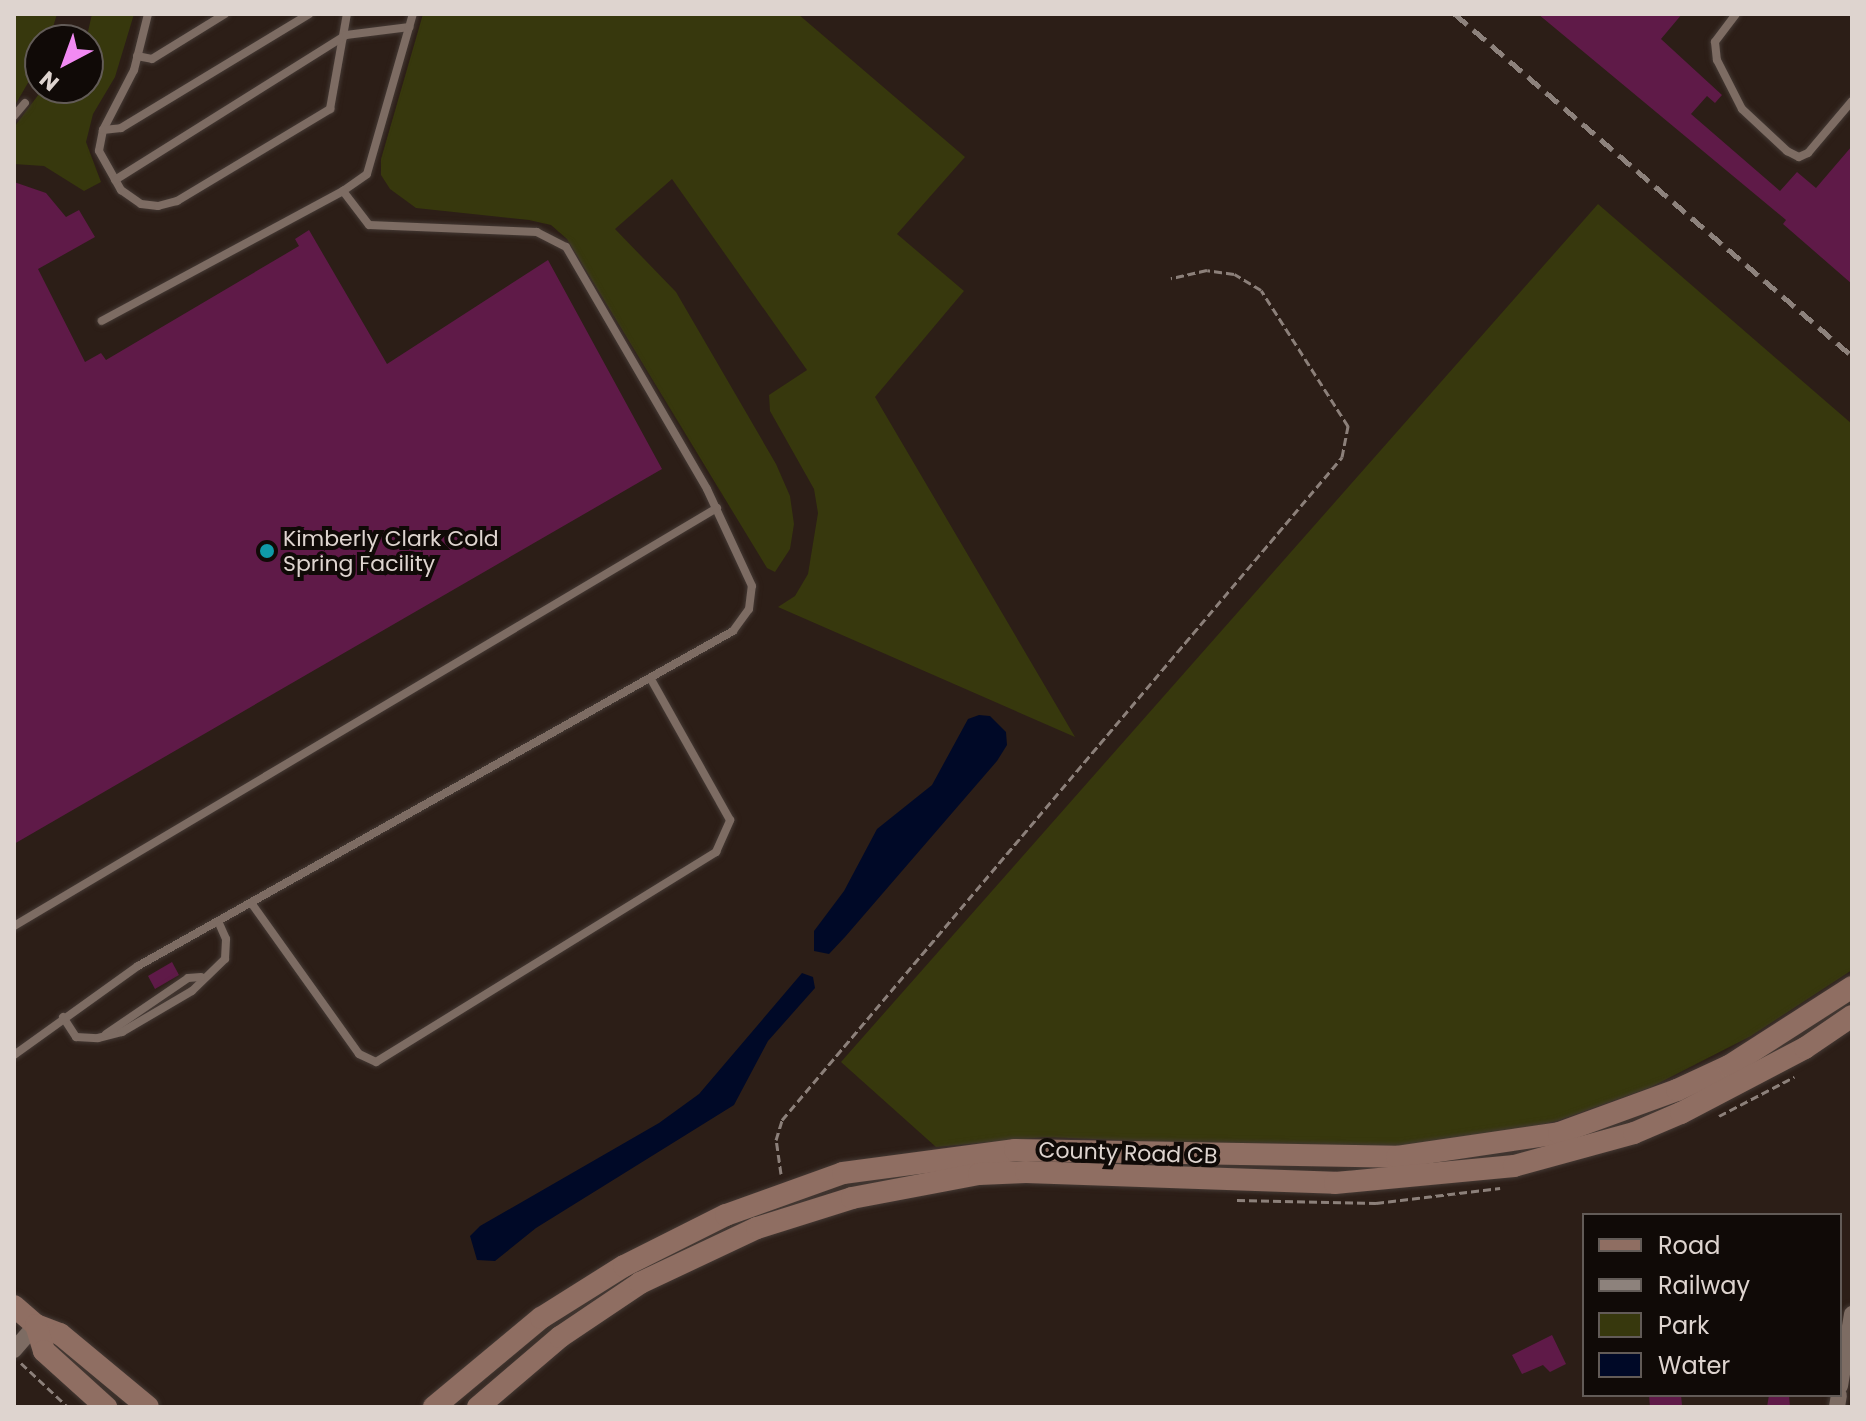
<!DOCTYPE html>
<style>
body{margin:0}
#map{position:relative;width:1866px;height:1421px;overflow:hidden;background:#2c1e17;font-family:Poppins,sans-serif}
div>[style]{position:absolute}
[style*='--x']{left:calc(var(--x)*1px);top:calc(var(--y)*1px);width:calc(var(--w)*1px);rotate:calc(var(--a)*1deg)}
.green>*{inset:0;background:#37380d}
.water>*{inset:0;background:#000927}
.building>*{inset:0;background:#5f1a48}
.path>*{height:3px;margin-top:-1.5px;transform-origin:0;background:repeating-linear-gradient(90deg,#8c807a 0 8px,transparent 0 12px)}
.roads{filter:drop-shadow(0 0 2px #443934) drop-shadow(0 0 2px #443934)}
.lane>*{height:8px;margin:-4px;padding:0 4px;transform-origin:4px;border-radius:4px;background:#7d6c63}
.street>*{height:16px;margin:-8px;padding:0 8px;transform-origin:8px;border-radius:8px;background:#7d6c63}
.secondary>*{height:22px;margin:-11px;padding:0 11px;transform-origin:11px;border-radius:11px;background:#8f6e62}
.rail>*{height:5px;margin-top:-2.5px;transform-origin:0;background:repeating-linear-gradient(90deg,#8d827c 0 16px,transparent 0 24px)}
.dots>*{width:22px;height:22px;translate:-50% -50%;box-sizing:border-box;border:4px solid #100a07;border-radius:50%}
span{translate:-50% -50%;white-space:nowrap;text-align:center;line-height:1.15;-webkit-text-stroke:8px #100a07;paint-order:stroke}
.poi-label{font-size:22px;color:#ded4cf}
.left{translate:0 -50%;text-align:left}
.street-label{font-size:22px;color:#ded4cf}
.frame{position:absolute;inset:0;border:16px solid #ded4cf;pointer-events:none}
.legend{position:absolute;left:1582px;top:1213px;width:260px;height:184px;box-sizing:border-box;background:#100a07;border:2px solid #625b57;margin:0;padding:10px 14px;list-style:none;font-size:24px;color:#ded4cf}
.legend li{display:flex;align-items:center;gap:16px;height:40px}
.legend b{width:40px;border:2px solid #625b57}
.north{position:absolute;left:24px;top:24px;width:80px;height:80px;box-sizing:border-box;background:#100a07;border:2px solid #625b57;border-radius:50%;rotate:221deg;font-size:22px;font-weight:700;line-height:32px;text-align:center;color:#ded4cf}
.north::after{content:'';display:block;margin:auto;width:28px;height:36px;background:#f28af3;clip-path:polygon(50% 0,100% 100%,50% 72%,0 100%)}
</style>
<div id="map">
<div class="green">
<div style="clip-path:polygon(14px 14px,57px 14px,49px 40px,40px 40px,40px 62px,14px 107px)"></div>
<div style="clip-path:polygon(92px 14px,134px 14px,115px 77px,93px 114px,86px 142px,101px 182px,84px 191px,44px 166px,14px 164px,14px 127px,39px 94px,57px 101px,63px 88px,88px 88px,86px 40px)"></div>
<div style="clip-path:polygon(423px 14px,798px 14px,965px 157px,897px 234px,964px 291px,875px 397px,1075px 737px,778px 607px,795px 596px,808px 574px,818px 513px,814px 489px,770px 411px,769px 395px,807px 370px,672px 179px,615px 229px,676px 292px,776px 464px,790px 496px,794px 524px,790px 549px,775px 572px,767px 568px,567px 239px,551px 225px,529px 220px,416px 208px,390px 189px,381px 175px,381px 159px)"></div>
<div style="clip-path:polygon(1598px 204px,1852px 424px,1852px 970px,1751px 1036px,1649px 1088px,1557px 1121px,1489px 1137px,1357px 1150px,1045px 1137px,936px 1147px,841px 1062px)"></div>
</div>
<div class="water">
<div style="clip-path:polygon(979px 715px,990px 716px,1006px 732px,1007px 745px,997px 761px,845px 937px,829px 954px,814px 951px,814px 931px,844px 891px,877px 829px,932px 785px,968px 719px)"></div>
<div style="clip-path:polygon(802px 973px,813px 977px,815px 988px,768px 1041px,734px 1105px,536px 1228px,495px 1261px,477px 1260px,470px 1236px,480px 1226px,659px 1123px,699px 1094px)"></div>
</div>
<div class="building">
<div style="clip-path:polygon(1538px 14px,1682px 14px,1661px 39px,1722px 95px,1715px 103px,1707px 96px,1691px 114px,1780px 191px,1797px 172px,1816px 188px,1852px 146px,1852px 284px,1783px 224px,1786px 220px)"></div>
<div style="clip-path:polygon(14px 182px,46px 193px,66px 217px,79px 210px,95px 237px,38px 269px,85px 362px,101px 353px,106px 360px,299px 246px,295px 239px,309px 230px,387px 364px,548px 260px,662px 469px,14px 844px)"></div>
<div style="clip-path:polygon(172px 962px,179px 975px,155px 989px,148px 976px)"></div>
<div style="clip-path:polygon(1552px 1335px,1566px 1364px,1550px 1372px,1543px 1365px,1522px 1374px,1512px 1355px)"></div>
<div style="clip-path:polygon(1649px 1395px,1681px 1395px,1682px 1405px,1650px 1407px)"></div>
<div style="clip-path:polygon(1769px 1395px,1789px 1395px,1790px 1407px,1767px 1407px)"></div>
</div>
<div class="path">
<div style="--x:1719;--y:1116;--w:85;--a:-27.5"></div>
<div style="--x:781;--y:1174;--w:34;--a:-98"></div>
<div style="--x:776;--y:1140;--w:21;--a:-73"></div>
<div style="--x:782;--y:1120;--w:868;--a:-49.81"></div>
<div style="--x:1342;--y:457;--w:32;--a:-79"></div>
<div style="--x:1348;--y:426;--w:161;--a:-122.6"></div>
<div style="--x:1261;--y:290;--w:31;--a:-149"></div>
<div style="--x:1234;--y:274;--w:27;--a:-172"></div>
<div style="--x:1207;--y:270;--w:37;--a:167"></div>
<div style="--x:1237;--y:1200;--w:139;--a:1.2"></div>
<div style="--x:1376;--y:1203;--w:125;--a:-6.9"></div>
<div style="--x:21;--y:1363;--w:64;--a:43.1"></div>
</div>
<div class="roads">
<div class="lane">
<div style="--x:148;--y:14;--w:58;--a:104"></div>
<div style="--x:134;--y:70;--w:68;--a:117.3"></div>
<div style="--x:103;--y:130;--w:21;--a:101"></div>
<div style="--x:99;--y:151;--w:45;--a:60.6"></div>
<div style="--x:121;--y:190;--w:24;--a:35"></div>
<div style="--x:141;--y:204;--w:17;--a:7"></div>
<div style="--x:158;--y:206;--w:20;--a:-15"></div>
<div style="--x:177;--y:201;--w:179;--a:-31"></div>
<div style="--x:330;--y:109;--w:97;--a:-79.9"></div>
<div style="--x:1736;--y:14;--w:35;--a:127"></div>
<div style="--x:1715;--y:42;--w:18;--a:84"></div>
<div style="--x:1717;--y:60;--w:55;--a:63"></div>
<div style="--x:1742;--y:109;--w:62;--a:43"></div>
<div style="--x:1787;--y:151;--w:13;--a:27"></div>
<div style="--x:1799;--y:157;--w:10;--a:-24"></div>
<div style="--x:1808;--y:153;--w:68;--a:-49.8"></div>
<div style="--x:137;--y:56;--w:15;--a:11"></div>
<div style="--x:152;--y:59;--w:86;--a:-31.7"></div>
<div style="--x:14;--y:116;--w:17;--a:-50"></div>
<div style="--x:103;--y:130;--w:18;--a:-6"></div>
<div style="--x:121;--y:128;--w:220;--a:-31.2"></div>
<div style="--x:115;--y:180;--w:273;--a:-32.1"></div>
<div style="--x:346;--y:35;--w:64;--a:-7.1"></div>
<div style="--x:343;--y:191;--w:29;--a:-35"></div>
<div style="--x:367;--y:174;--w:166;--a:-74"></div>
<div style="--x:252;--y:904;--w:184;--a:54.5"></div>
<div style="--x:359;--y:1054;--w:19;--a:25"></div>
<div style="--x:376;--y:1062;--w:400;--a:-31.7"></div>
<div style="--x:716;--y:852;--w:35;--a:-66"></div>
<div style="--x:730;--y:820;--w:162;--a:-119.3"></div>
<div style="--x:14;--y:926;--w:818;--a:-30.74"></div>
<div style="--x:63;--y:1017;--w:24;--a:57"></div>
<div style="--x:76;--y:1037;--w:22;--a:3"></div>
<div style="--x:98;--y:1038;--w:25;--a:-14"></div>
<div style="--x:122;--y:1032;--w:81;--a:-30.4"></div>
<div style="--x:192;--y:991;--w:46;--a:-44.1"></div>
<div style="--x:225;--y:959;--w:20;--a:-87"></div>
<div style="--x:226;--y:939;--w:17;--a:-114"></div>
<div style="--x:106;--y:1034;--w:99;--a:-34.3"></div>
<div style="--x:188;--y:978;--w:13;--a:-4"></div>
<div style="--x:14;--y:1055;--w:153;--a:-35.7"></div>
<div style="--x:138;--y:966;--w:683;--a:-29.38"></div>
<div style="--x:733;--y:631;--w:27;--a:-54"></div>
<div style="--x:749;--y:609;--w:23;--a:-83"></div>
<div style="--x:752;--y:586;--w:107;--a:-114.9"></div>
<div style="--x:707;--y:489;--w:280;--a:-120.2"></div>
<div style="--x:566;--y:247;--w:33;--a:-153"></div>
<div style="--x:537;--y:232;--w:168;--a:-177.6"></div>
<div style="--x:369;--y:225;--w:43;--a:-127.4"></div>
<div style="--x:343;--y:191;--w:274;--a:151.7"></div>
</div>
<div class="street">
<div style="--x:14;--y:1350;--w:33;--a:-49"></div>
<div style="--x:1840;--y:1386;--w:73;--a:-80.5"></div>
<div style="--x:1837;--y:1407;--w:12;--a:-81"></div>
</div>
<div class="secondary">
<div style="--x:14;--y:1306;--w:29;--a:41"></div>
<div style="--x:36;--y:1325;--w:26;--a:21"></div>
<div style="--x:60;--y:1334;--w:114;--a:39.7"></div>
<div style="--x:36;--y:1325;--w:27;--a:73"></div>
<div style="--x:44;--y:1351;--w:84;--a:42.1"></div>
<div style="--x:434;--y:1407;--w:139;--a:-39.8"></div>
<div style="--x:541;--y:1318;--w:98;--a:-32.1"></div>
<div style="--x:624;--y:1266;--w:114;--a:-26.6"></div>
<div style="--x:726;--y:1215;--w:124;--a:-19.7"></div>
<div style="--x:843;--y:1173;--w:174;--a:-7.6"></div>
<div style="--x:1015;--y:1150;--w:382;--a:1"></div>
<div style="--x:1397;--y:1157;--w:164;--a:-8.4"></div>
<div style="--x:1559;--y:1133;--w:126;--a:-20"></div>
<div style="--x:1677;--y:1090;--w:57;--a:-24.8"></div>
<div style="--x:1729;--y:1066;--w:146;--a:-32.7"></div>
<div style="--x:478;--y:1407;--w:108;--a:-40.5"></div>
<div style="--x:560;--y:1337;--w:97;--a:-34"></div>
<div style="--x:640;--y:1283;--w:129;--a:-25.2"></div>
<div style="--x:757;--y:1228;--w:100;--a:-17.5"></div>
<div style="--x:852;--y:1198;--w:129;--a:-10.7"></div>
<div style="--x:979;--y:1174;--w:47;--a:-2.4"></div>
<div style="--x:1026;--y:1172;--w:309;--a:2"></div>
<div style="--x:1335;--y:1183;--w:180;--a:-5.4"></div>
<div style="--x:1514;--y:1166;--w:124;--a:-15.4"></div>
<div style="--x:1634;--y:1133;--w:51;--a:-23.1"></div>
<div style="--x:1681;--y:1113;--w:140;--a:-27.7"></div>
<div style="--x:1805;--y:1048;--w:57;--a:-34.2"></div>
</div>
</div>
<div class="rail">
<div style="--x:1455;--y:14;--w:524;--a:40.74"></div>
</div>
<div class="dots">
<div style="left:267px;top:551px;background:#0f9aa8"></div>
</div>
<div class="poi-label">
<span class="left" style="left:283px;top:551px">Kimberly Clark Cold<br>Spring Facility</span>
</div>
<div class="street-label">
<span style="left:1128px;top:1153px;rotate:2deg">County Road CB</span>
</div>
<div class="frame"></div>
<ul class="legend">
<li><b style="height:10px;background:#8f6e62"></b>Road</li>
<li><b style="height:10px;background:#8d827c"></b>Railway</li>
<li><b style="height:22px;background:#37380d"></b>Park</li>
<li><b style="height:22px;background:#000927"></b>Water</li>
</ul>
<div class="north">N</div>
</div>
